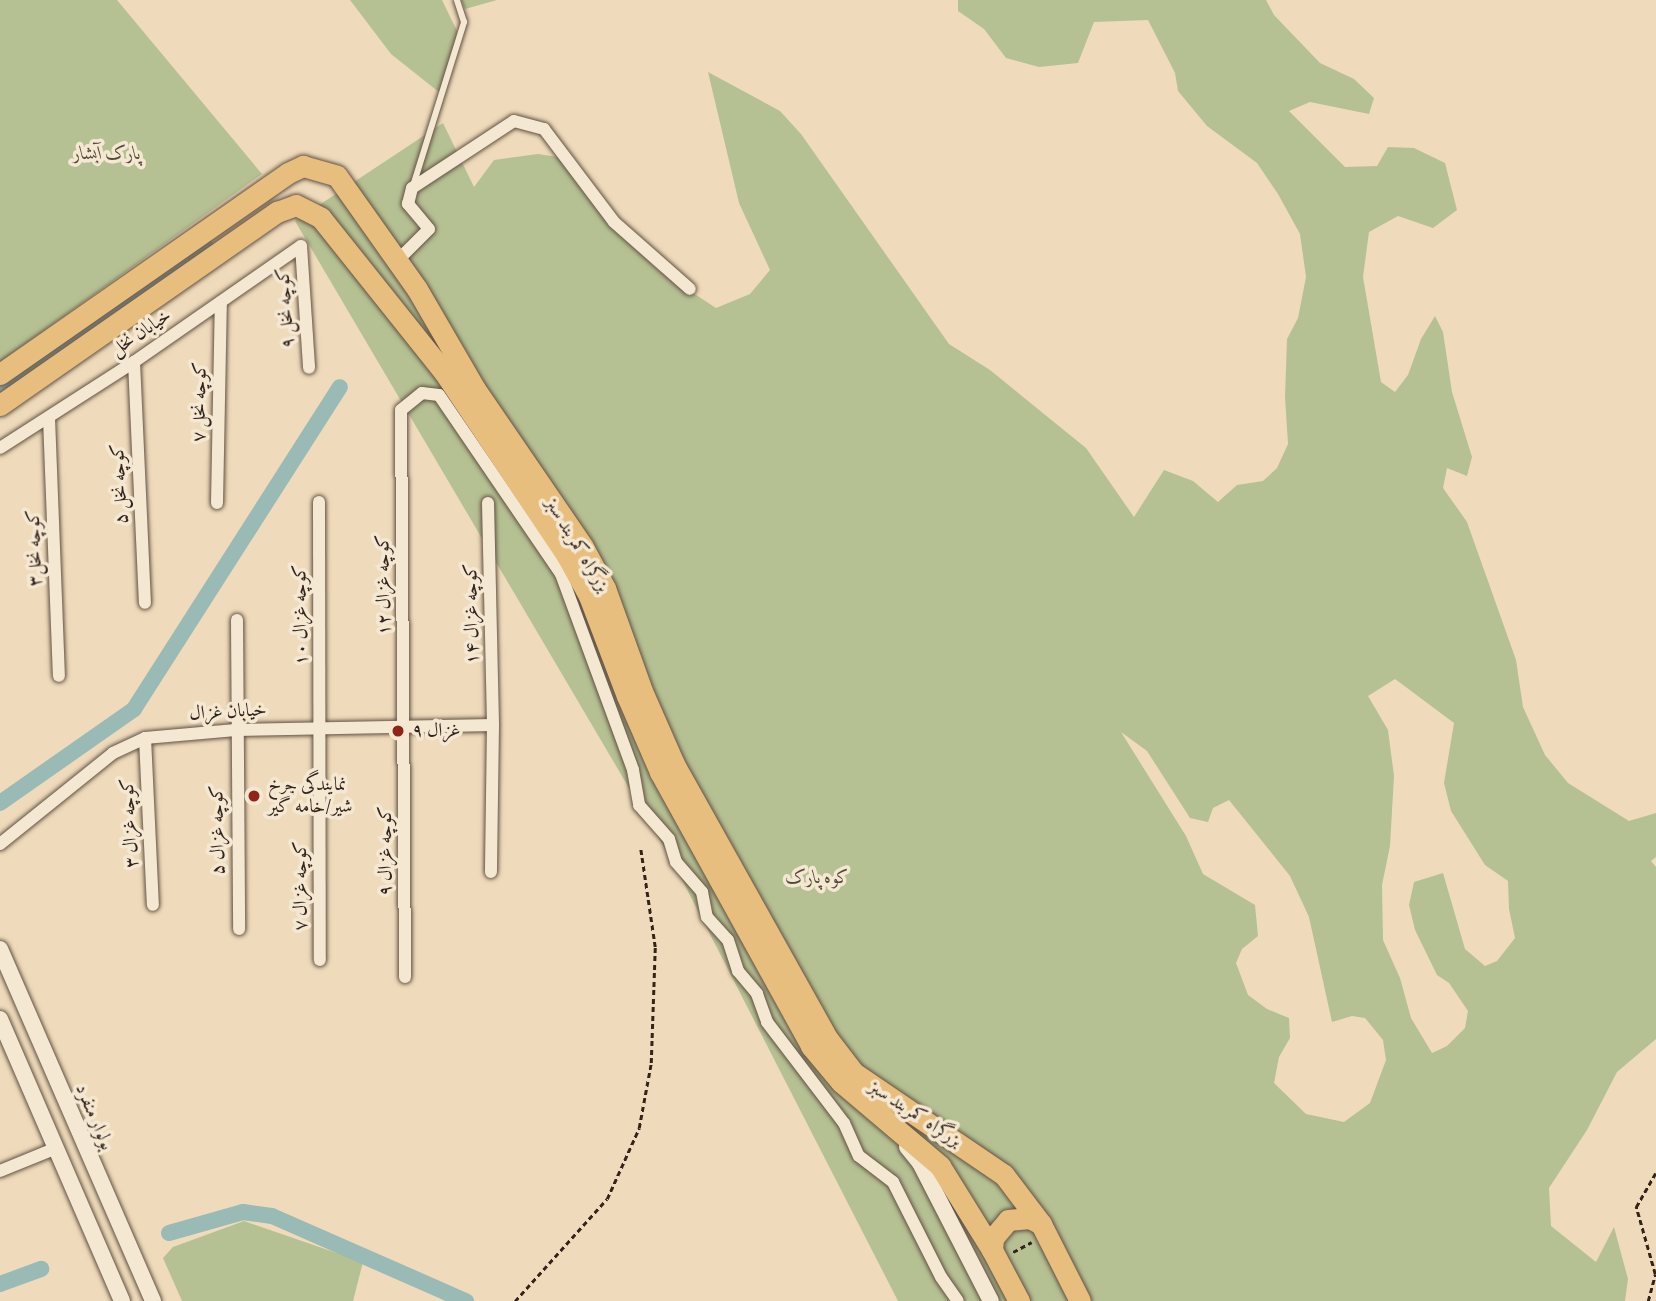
<!DOCTYPE html>
<meta charset="utf-8">
<style>
body{margin:0}
#map{position:relative;width:1656px;height:1301px;overflow:hidden;background:#efdbbb;font-family:Alegreya,Amiri,serif}
div>[style]{position:absolute}
[style*='--x']{left:calc(var(--x)*1px);top:calc(var(--y)*1px);width:calc(var(--w)*1px);rotate:calc(var(--a)*1deg)}
.green>*{inset:0;background:#b5c193}
.canal>*{height:16px;margin:-8px;padding:0 8px;transform-origin:8px;border-radius:8px;background:#9abab6}
.path>*{height:2.5px;margin-top:-1.25px;transform-origin:0;background:repeating-linear-gradient(90deg,#33231b 0 5px,transparent 0 8.5px)}
.roads{filter:drop-shadow(0 0 2px #625143) drop-shadow(0 0 2px #625143)}
.lane>*{height:6px;margin:-3px;padding:0 3px;transform-origin:3px;border-radius:3px;background:#f5e8d3}
.street>*{height:12px;margin:-6px;padding:0 6px;transform-origin:6px;border-radius:6px;background:#f5e8d3}
.secondary>*{height:16px;margin:-8px;padding:0 8px;transform-origin:8px;border-radius:8px;background:#f5e8d3}
.highway>*{height:21px;margin:-10.5px;padding:0 10.5px;transform-origin:10.5px;border-radius:10.5px;background:#e8be7e}
.dots>*{width:19px;height:19px;translate:-50% -50%;box-sizing:border-box;border:4px solid #f5e8d3;border-radius:50%}
span{translate:-50% -50%;white-space:nowrap;text-align:center;line-height:1.15;-webkit-text-stroke:7px #f5e8d3;paint-order:stroke}
.park-label{font-size:19px;color:#544a39;font-style:italic}
.street-label{font-size:19px;color:#33231b}
.poi-label{font-size:19px;color:#33231b}
.left{translate:0 -50%;text-align:left}
</style>
<div id="map">
<div class="green">
<div style="clip-path:polygon(0 0,117px 0,262px 174px,0 362px)"></div>
<div style="clip-path:polygon(350px 0,442px 0,457px 31px,452px 69px,440px 93px,391px 54px)"></div>
<div style="clip-path:polygon(461px 0,497px 0,465px 9px)"></div>
<div style="clip-path:polygon(evenodd,958px 0,1266px 0,1274px 15px,1320px 63px,1354px 79px,1374px 98px,1369px 114px,1310px 102px,1289px 111px,1345px 167px,1377px 166px,1388px 147px,1414px 148px,1445px 163px,1457px 210px,1433px 228px,1398px 216px,1369px 232px,1363px 277px,1381px 382px,1395px 392px,1408px 375px,1421px 339px,1435px 316px,1443px 332px,1452px 392px,1472px 457px,1467px 476px,1447px 468px,1443px 488px,1467px 522px,1516px 660px,1523px 707px,1545px 755px,1568px 783px,1629px 821px,1656px 813px,1656px 857px,1651px 861px,1656px 867px,1656px 1039px,1617px 1072px,1587px 1130px,1549px 1188px,1551px 1226px,1596px 1262px,1614px 1227px,1628px 1279px,1625px 1301px,898px 1301px,675px 866px,295px 221px,443px 123px,474px 187px,494px 160px,538px 154px,571px 159px,604px 217px,658px 270px,716px 308px,750px 294px,770px 270px,739px 203px,708px 72px,780px 111px,801px 134px,949px 344px,990px 370px,1086px 448px,1134px 517px,1164px 470px,1193px 481px,1218px 502px,1237px 485px,1263px 481px,1277px 468px,1288px 444px,1285px 397px,1287px 339px,1298px 318px,1306px 277px,1300px 234px,1278px 194px,1257px 163px,1207px 126px,1178px 91px,1175px 73px,1148px 20px,1094px 22px,1078px 63px,1039px 67px,1006px 58px,984px 29px,958px 11px,958px 0,1395px 679px,1454px 723px,1444px 783px,1451px 811px,1485px 865px,1508px 881px,1509px 909px,1515px 938px,1497px 961px,1485px 966px,1465px 949px,1443px 873px,1414px 882px,1409px 905px,1415px 930px,1437px 975px,1449px 983px,1468px 1011px,1465px 1028px,1447px 1046px,1432px 1053px,1411px 1018px,1400px 978px,1383px 940px,1382px 885px,1390px 846px,1394px 776px,1388px 730px,1368px 696px,1395px 679px,958px 0,1121px 732px,1147px 751px,1190px 818px,1208px 822px,1213px 808px,1229px 800px,1290px 876px,1309px 917px,1332px 1022px,1352px 1016px,1365px 1018px,1383px 1040px,1386px 1060px,1370px 1103px,1344px 1122px,1306px 1114px,1274px 1083px,1279px 1057px,1290px 1038px,1289px 1018px,1267px 1009px,1248px 995px,1236px 963px,1242px 949px,1258px 936px,1255px 905px,1203px 874px,1186px 836px,1121px 732px)"></div>
<div style="clip-path:polygon(244px 1221px,363px 1262px,353px 1301px,182px 1301px,163px 1258px,173px 1247px)"></div>
</div>
<div class="canal">
<div style="--x:0;--y:392;--w:252;--a:-35.1"></div>
<div style="--x:0;--y:803;--w:164;--a:-35"></div>
<div style="--x:134;--y:709;--w:382;--a:-57.4"></div>
<div style="--x:169;--y:1233;--w:77;--a:-15.8"></div>
<div style="--x:243;--y:1212;--w:29;--a:8"></div>
<div style="--x:272;--y:1216;--w:212;--a:23.7"></div>
<div style="--x:0;--y:1284;--w:44;--a:-20.1"></div>
</div>
<div class="path">
<div style="--x:1013;--y:1252;--w:21;--a:-28"></div>
<div style="--x:515;--y:1301;--w:137;--a:-48"></div>
<div style="--x:607;--y:1199;--w:78;--a:-65.7"></div>
<div style="--x:639;--y:1128;--w:66;--a:-79.5"></div>
<div style="--x:651;--y:1063;--w:116;--a:-88"></div>
<div style="--x:655;--y:947;--w:102;--a:-98.4"></div>
<div style="--x:1648;--y:1301;--w:28;--a:-75"></div>
<div style="--x:1655;--y:1274;--w:70;--a:-105.8"></div>
<div style="--x:1636;--y:1207;--w:39;--a:-60"></div>
</div>
<div class="roads">
<div class="lane">
<div style="--x:413;--y:186;--w:172;--a:-72.7"></div>
<div style="--x:464;--y:22;--w:23;--a:-108"></div>
</div>
<div class="street">
<div style="--x:301;--y:246;--w:122;--a:86.2"></div>
<div style="--x:397;--y:261;--w:45;--a:-45"></div>
<div style="--x:429;--y:229;--w:33;--a:-130"></div>
<div style="--x:408;--y:204;--w:16;--a:-76"></div>
<div style="--x:412;--y:188;--w:122;--a:-33.3"></div>
<div style="--x:514;--y:121;--w:31;--a:15"></div>
<div style="--x:544;--y:129;--w:116;--a:53"></div>
<div style="--x:614;--y:222;--w:101;--a:41.4"></div>
<div style="--x:134;--y:362;--w:241;--a:87.4"></div>
<div style="--x:49;--y:418;--w:258;--a:87.8"></div>
<div style="--x:0;--y:448;--w:159;--a:-32.7"></div>
<div style="--x:134;--y:362;--w:203;--a:-34.8"></div>
<div style="--x:319;--y:502;--w:458;--a:89.9"></div>
<div style="--x:217;--y:503;--w:201;--a:-88.9"></div>
<div style="--x:488;--y:503;--w:222;--a:88.7"></div>
<div style="--x:493;--y:725;--w:147;--a:90.8"></div>
<div style="--x:237;--y:620;--w:309;--a:89.6"></div>
<div style="--x:145;--y:738;--w:167;--a:87.3"></div>
<div style="--x:0;--y:844;--w:145;--a:-38.8"></div>
<div style="--x:113;--y:753;--w:35;--a:-25"></div>
<div style="--x:145;--y:738;--w:91;--a:-5"></div>
<div style="--x:236;--y:730;--w:257;--a:-1.1"></div>
<div style="--x:405;--y:977;--w:567;--a:-90.4"></div>
<div style="--x:401;--y:410;--w:27;--a:-39"></div>
<div style="--x:422;--y:393;--w:17;--a:7"></div>
<div style="--x:439;--y:395;--w:217;--a:55.7"></div>
<div style="--x:561;--y:574;--w:209;--a:69.8"></div>
<div style="--x:633;--y:770;--w:36;--a:80"></div>
<div style="--x:639;--y:805;--w:45;--a:48.6"></div>
<div style="--x:669;--y:839;--w:24;--a:73"></div>
<div style="--x:676;--y:862;--w:40;--a:49"></div>
<div style="--x:702;--y:892;--w:25;--a:79"></div>
<div style="--x:707;--y:917;--w:31;--a:48"></div>
<div style="--x:728;--y:940;--w:33;--a:72"></div>
<div style="--x:738;--y:971;--w:30;--a:50"></div>
<div style="--x:757;--y:994;--w:30;--a:70"></div>
<div style="--x:767;--y:1022;--w:127;--a:52.7"></div>
<div style="--x:844;--y:1123;--w:36;--a:66"></div>
<div style="--x:859;--y:1156;--w:43;--a:37.4"></div>
<div style="--x:893;--y:1182;--w:106;--a:63.2"></div>
<div style="--x:941;--y:1277;--w:29;--a:55"></div>
<div style="--x:0;--y:1171;--w:58;--a:-22.2"></div>
</div>
<div class="secondary">
<div style="--x:0;--y:949;--w:384;--a:66.5"></div>
<div style="--x:0;--y:1019;--w:307;--a:66.6"></div>
<div style="--x:907;--y:1147;--w:21;--a:51"></div>
<div style="--x:920;--y:1163;--w:155;--a:62.8"></div>
</div>
<div class="highway">
<div style="--x:0;--y:374;--w:351;--a:-34.9"></div>
<div style="--x:288;--y:173;--w:17;--a:-25"></div>
<div style="--x:303;--y:166;--w:35;--a:16"></div>
<div style="--x:337;--y:176;--w:138;--a:54.7"></div>
<div style="--x:417;--y:289;--w:116;--a:59.9"></div>
<div style="--x:475;--y:389;--w:191;--a:55.6"></div>
<div style="--x:583;--y:547;--w:47;--a:61.8"></div>
<div style="--x:605;--y:588;--w:109;--a:70.2"></div>
<div style="--x:642;--y:691;--w:80;--a:66.3"></div>
<div style="--x:674;--y:764;--w:314;--a:60.8"></div>
<div style="--x:827;--y:1038;--w:44;--a:52.4"></div>
<div style="--x:854;--y:1073;--w:181;--a:34.2"></div>
<div style="--x:1004;--y:1175;--w:61;--a:52.9"></div>
<div style="--x:1041;--y:1224;--w:86;--a:63.1"></div>
<div style="--x:0;--y:405;--w:338;--a:-34.9"></div>
<div style="--x:277;--y:212;--w:20;--a:-20"></div>
<div style="--x:296;--y:205;--w:28;--a:27"></div>
<div style="--x:321;--y:218;--w:197;--a:51.4"></div>
<div style="--x:444;--y:372;--w:221;--a:56.2"></div>
<div style="--x:567;--y:556;--w:46;--a:61.2"></div>
<div style="--x:589;--y:596;--w:107;--a:69.2"></div>
<div style="--x:627;--y:696;--w:83;--a:66.5"></div>
<div style="--x:660;--y:772;--w:313;--a:61.1"></div>
<div style="--x:811;--y:1046;--w:47;--a:50.2"></div>
<div style="--x:841;--y:1082;--w:130;--a:40.3"></div>
<div style="--x:940;--y:1166;--w:99;--a:58.2"></div>
<div style="--x:992;--y:1250;--w:58;--a:62.1"></div>
<div style="--x:992;--y:1250;--w:12;--a:-85"></div>
<div style="--x:993;--y:1238;--w:23;--a:-50"></div>
<div style="--x:1008;--y:1220;--w:22;--a:-5"></div>
<div style="--x:1030;--y:1218;--w:13;--a:29"></div>
</div>
</div>
<div class="dots">
<div style="left:398px;top:731px;background:#8f2418"></div>
<div style="left:254px;top:796px;background:#8f2418"></div>
</div>
<div class="park-label">
<span style="left:107px;top:154px">پارک آبشار</span>
<span style="left:818px;top:878px">کوه پارک</span>
</div>
<div class="street-label">
<span style="left:286px;top:308px;rotate:-94deg">کوچه نخل ۹</span>
<span style="left:141px;top:333px;rotate:-34deg">خیابان نخل</span>
<span style="left:200px;top:402px;rotate:-89deg">کوچه نخل ۷</span>
<span style="left:120px;top:484px;rotate:-93deg">کوچه نخل ۵</span>
<span style="left:577px;top:545px;rotate:59deg">بزرگراه کمربند سبز</span>
<span style="left:35px;top:548px;rotate:-92deg">کوچه نخل۳</span>
<span style="left:384px;top:585px;rotate:-91deg">کوچه غزال ۱۲</span>
<span style="left:472px;top:614px;rotate:-91deg">کوچه غزال ۱۴</span>
<span style="left:301px;top:615px;rotate:-91deg">کوچه غزال ۱۰</span>
<span style="left:228px;top:712px;rotate:-3deg">خیابان غزال</span>
<span style="left:130px;top:823px;rotate:-93deg">کوچه غزال ۳</span>
<span style="left:218px;top:830px;rotate:-91deg">کوچه غزال ۵</span>
<span style="left:386px;top:851px;rotate:-90deg">کوچه غزال ۹</span>
<span style="left:301px;top:886px;rotate:-90deg">کوچه غزال ۷</span>
<span style="left:915px;top:1114px;rotate:33deg">بزرگراه کمربند سبز</span>
<span style="left:94px;top:1117px;rotate:67deg">بولوار منفرد</span>
</div>
<div class="poi-label">
<span class="left" style="left:412px;top:731px">غزال ۹</span>
<span class="left" style="left:268px;top:796px">نمایندگی چرخ<br>شیر/خامه گیر</span>
</div>
</div>
